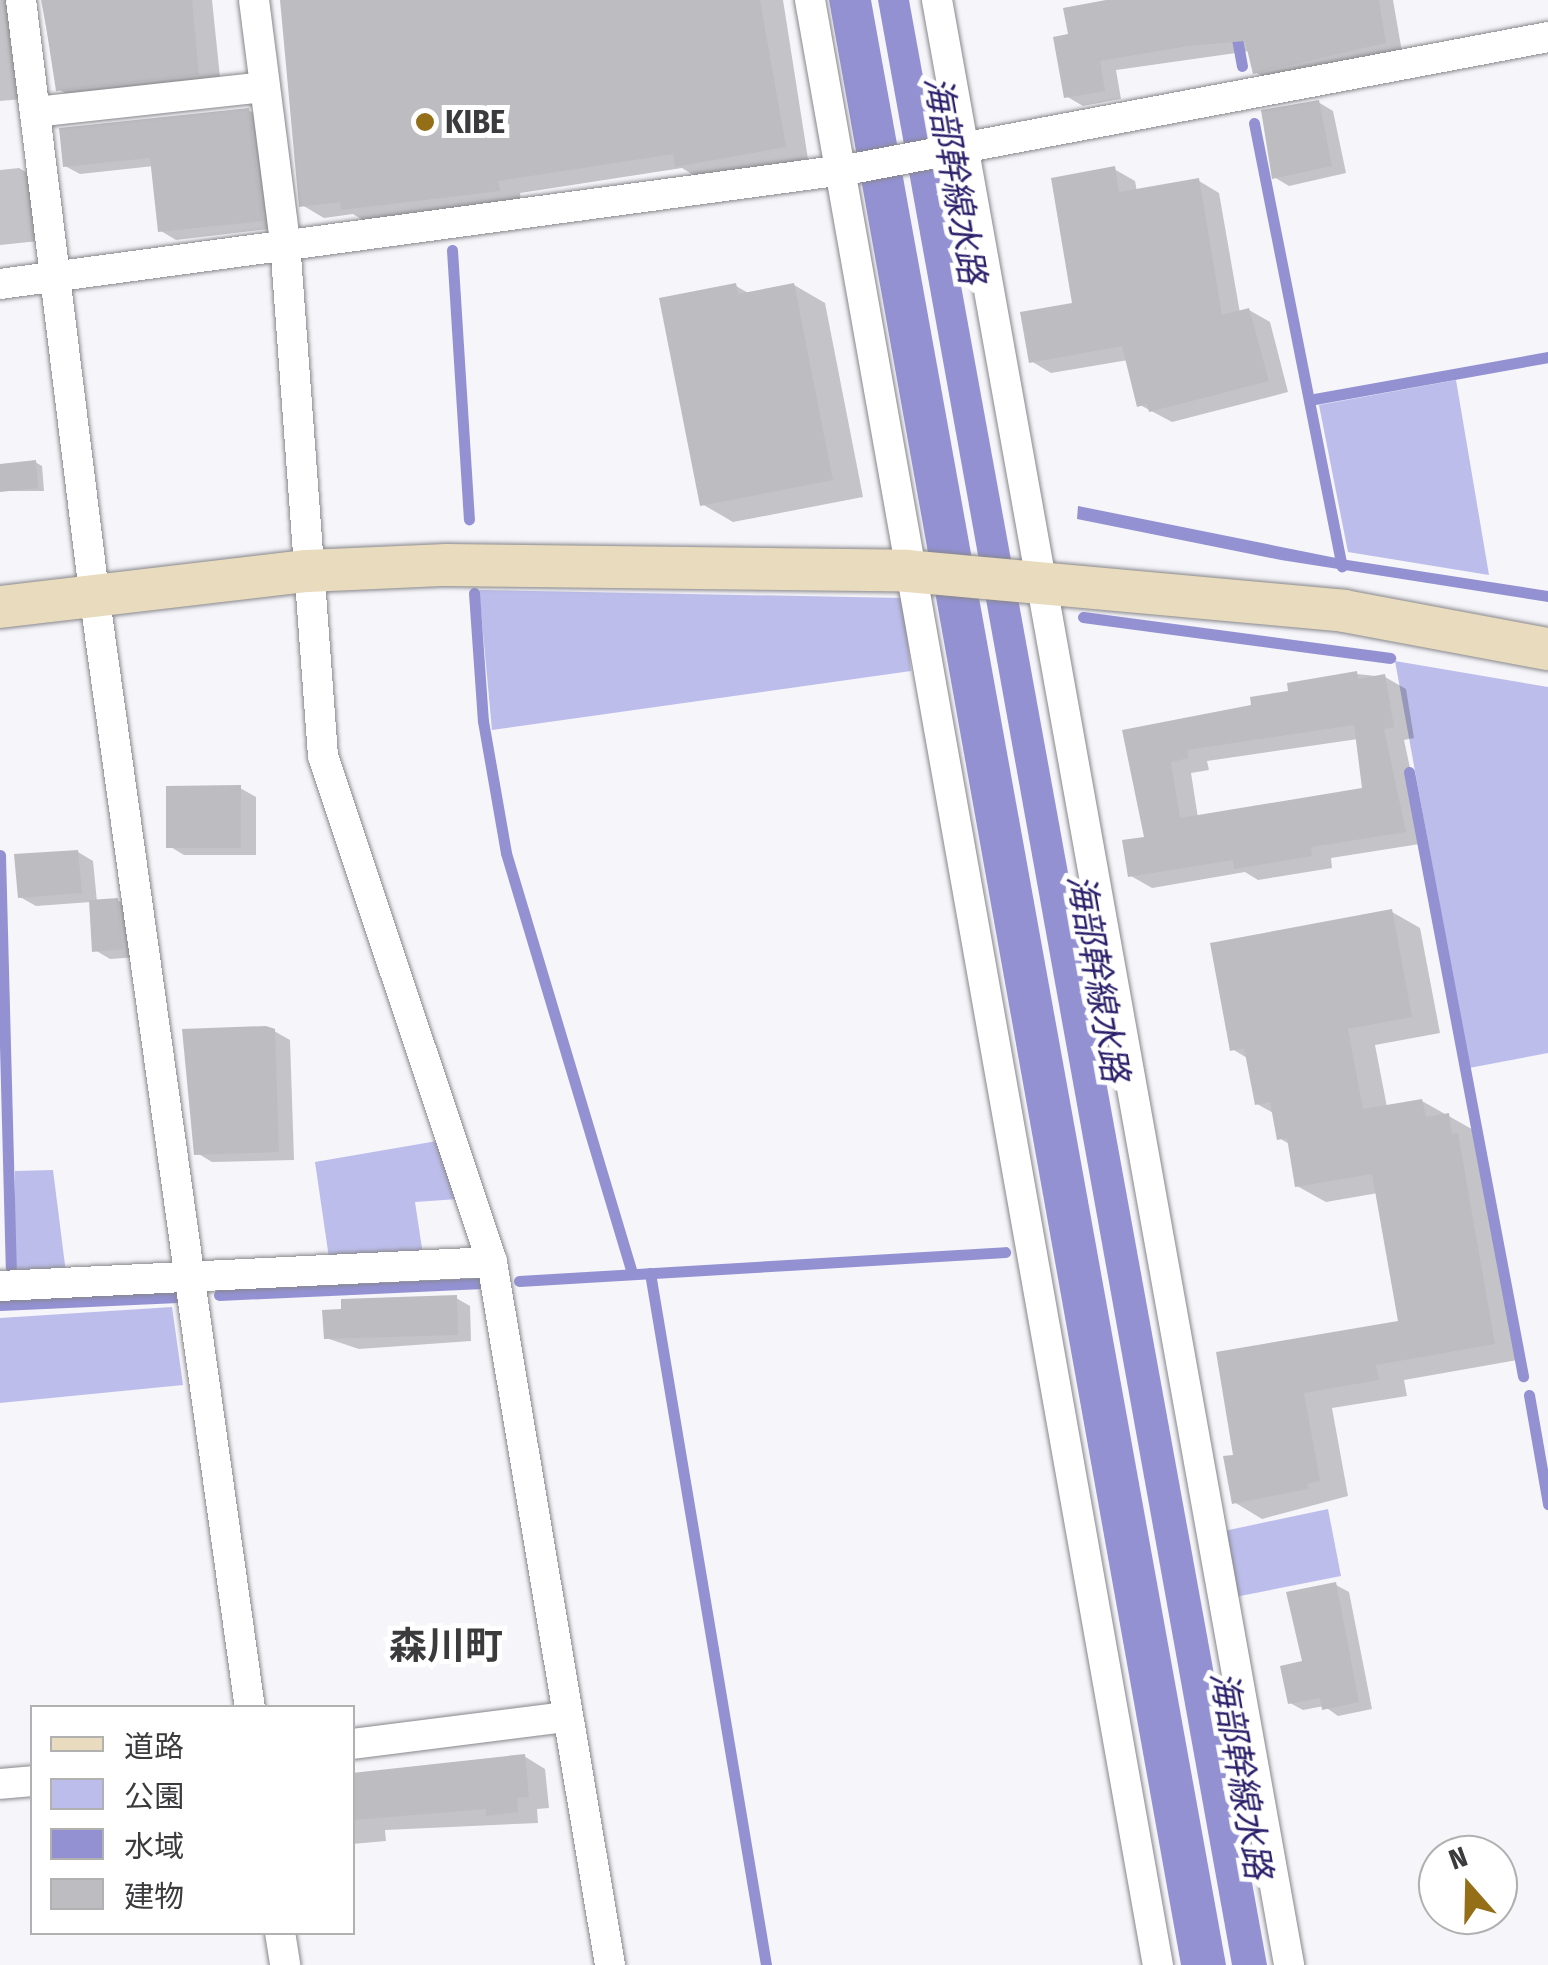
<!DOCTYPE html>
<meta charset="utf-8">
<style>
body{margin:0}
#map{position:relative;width:1548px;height:1965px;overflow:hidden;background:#f5f5fa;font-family:"Fira Sans Condensed","Noto Sans JP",sans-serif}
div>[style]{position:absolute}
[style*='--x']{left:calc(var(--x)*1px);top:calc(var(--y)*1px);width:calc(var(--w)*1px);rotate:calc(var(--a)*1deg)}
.green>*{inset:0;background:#bdbdeb}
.water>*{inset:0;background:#9391d2}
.shadow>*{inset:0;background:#0003}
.stream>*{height:11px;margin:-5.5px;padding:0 5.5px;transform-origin:5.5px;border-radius:5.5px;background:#9391d2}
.building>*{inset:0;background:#bcbcc1}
.roads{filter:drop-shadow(0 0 2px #87878b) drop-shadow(0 0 2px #87878b)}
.street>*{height:30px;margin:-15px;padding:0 15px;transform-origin:15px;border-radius:15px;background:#fff}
.secondary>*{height:42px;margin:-21px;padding:0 21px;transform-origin:21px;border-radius:21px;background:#e9dbbd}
.dots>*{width:28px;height:28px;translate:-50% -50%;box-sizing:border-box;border:5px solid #fff;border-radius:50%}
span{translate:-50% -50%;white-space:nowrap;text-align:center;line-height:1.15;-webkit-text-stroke:10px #fff;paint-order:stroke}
.poi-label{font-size:32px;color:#3b3b3d;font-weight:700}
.left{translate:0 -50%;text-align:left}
.water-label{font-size:35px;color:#2d206c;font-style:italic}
.quarter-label{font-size:38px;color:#3b3b3d;font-weight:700}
.legend{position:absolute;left:30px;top:1705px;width:325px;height:230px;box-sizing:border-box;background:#fff;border:2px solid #b1b1b1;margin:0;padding:12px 18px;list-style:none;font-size:30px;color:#3b3b3d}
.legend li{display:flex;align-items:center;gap:20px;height:50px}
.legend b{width:50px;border:2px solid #b1b1b1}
.north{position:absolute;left:1418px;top:1835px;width:100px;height:100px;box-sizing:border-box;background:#fff;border:2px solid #b1b1b1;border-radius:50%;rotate:340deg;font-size:28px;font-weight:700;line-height:40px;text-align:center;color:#3b3b3d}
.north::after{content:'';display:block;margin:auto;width:35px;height:45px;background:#956f18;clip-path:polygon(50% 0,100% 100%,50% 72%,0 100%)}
</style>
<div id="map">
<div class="green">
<div style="clip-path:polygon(1456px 380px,1489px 575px,1348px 552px,1319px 405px)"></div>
<div style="clip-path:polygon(479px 590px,903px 598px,911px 671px,492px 730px)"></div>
<div style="clip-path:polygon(1395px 661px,1548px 687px,1548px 1053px,1469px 1068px)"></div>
<div style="clip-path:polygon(437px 1141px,458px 1199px,415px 1202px,423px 1255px,329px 1258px,315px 1162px)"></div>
<div style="clip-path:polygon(53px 1170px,66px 1273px,14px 1275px,15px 1171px)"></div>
<div style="clip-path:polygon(172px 1307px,183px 1385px,0 1403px,0 1318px)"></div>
<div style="clip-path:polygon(1328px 1509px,1341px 1576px,1235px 1597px,1224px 1531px)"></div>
</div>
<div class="water">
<div style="clip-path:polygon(829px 0,871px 0,1226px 1965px,1181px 1965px)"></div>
<div style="clip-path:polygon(878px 0,909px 0,1267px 1965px,1232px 1965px)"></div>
<div style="clip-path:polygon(1078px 506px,1341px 559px,1548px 591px,1548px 602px,1281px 560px,1077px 519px)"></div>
</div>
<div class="shadow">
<div style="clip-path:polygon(0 0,30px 0,34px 98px,0 101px)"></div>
<div style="clip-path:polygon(41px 0,212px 0,221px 87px,81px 102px,58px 89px)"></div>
<div style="clip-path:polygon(282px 0,783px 0,808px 159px,700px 179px,682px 168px,520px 193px,521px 202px,366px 222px,353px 214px,324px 218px,302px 205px)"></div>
<div style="clip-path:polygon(1120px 0,1393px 0,1402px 52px,1272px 82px,1255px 72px,1250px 51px,1116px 70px,1121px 99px,1083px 106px,1066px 96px,1070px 36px)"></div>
<div style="clip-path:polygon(1318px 102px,1333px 111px,1346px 173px,1289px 186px,1274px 177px)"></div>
<div style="clip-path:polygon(248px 110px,263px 119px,277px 228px,176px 240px,161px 231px,154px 166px,80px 174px,65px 166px)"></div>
<div style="clip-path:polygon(19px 168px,41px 181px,48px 240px,0 245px,0 170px)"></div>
<div style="clip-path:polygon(1114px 169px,1135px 181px,1137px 192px,1199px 181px,1219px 193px,1240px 313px,1249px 310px,1270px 322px,1288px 392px,1172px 422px,1140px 405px,1128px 360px,1051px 373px,1031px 361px,1075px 305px)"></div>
<div style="clip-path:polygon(794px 285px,825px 303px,863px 497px,733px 522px,702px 504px,736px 286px,750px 294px)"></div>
<div style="clip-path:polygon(35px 462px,42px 466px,44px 491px,2px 491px,0 466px)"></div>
<div style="clip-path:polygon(evenodd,1357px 674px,1385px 677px,1406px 689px,1414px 738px,1404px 740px,1426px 843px,1331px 858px,1332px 868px,1258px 880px,1245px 872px,1152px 888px,1131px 876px,1147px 839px,1125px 732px,1254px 707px,1357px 674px,1358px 739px,1365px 790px,1198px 818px,1191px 773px,1209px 770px,1207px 761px,1358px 739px)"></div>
<div style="clip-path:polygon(240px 788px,256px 797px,256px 855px,184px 855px,169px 846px)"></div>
<div style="clip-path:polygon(78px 852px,93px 861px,97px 902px,117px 900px,133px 909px,137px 957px,110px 959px,95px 950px,91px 902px,36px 906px,20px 897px)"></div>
<div style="clip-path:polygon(1392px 912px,1420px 928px,1440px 1033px,1375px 1045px,1387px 1107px,1422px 1101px,1477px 1132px,1486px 1152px,1523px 1359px,1404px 1380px,1407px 1396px,1332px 1408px,1348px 1496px,1262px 1519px,1234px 1502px,1236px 1457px,1219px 1354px,1401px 1323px,1378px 1193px,1326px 1202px,1297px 1186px,1291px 1145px,1279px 1138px,1275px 1114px,1257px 1104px,1249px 1059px,1232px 1049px)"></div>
<div style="clip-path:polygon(274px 1031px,290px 1040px,294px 1160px,212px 1162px,197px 1153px)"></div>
<div style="clip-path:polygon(456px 1298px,470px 1306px,471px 1341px,359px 1349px,326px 1338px)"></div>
<div style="clip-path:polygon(1336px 1585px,1349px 1592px,1372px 1709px,1338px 1716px,1324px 1706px,1303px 1710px,1290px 1703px)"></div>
<div style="clip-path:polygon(524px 1756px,545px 1769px,549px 1808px,537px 1809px,538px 1823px,385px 1830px,386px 1841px,352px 1844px,352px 1775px)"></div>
</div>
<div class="stream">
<div style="--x:1230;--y:0;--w:67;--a:79.7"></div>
<div style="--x:1254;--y:123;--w:452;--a:78.8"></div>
<div style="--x:452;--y:250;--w:270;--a:86.4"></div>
<div style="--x:1309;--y:400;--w:243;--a:-10.2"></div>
<div style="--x:474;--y:593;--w:128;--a:86"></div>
<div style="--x:483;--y:721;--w:134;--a:80.1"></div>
<div style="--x:506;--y:853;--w:439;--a:73.3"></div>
<div style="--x:1083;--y:617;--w:310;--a:7.6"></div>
<div style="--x:1409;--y:772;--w:615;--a:79.31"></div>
<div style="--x:0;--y:855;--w:412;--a:88.5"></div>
<div style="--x:650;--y:1273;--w:702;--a:80.48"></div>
<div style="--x:519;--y:1281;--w:487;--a:-3.4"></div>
<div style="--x:219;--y:1295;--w:264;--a:-2.6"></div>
<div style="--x:0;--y:1305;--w:178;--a:-2.6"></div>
<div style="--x:1529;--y:1395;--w:111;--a:80.1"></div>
</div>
<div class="building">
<div style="clip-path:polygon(42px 0,192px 0,199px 75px,56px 91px)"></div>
<div style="clip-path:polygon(280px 0,760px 0,786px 147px,675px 167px,673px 154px,498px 181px,500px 191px,341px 210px,340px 202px,299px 207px)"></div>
<div style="clip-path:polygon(1106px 0,1379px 0,1386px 43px,1253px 74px,1245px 41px,1188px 46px,1100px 61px,1105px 91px,1064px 98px,1053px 37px,1068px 34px,1063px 8px)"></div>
<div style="clip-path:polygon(1319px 100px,1332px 166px,1272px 179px,1261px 110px)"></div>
<div style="clip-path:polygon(249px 108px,263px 221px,158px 232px,150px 158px,63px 167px,59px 128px)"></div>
<div style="clip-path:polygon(1115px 166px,1119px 192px,1199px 178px,1222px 315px,1249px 308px,1269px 381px,1149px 412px,1147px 404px,1137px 407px,1122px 346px,1029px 363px,1020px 312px,1072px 303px,1051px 178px)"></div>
<div style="clip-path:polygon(736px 283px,738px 294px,794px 283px,833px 480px,700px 506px,659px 298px)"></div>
<div style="clip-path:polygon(36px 460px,38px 488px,0 492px,0 464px)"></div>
<div style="clip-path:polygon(evenodd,1357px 671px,1358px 679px,1385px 674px,1394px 727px,1384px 729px,1406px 832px,1311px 847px,1312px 856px,1234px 869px,1233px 860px,1128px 877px,1122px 840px,1144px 837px,1122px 730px,1251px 705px,1250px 697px,1288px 691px,1287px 683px,1357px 671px,1354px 725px,1362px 788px,1180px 818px,1171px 762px,1189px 758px,1187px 750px,1354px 725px)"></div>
<div style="clip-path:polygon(241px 785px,241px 848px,166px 848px,166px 786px)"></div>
<div style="clip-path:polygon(78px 850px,82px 893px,18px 898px,14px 854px)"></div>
<div style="clip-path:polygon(118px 898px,123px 949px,92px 952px,89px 900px)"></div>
<div style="clip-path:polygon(1392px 909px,1412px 1017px,1348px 1029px,1363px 1109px,1422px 1099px,1426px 1117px,1449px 1113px,1452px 1134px,1458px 1133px,1495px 1344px,1376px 1365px,1379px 1380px,1304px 1393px,1320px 1481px,1307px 1484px,1308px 1489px,1232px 1504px,1223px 1456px,1233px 1455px,1216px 1352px,1398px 1321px,1372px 1174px,1295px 1187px,1287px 1138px,1277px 1140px,1270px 1102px,1255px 1105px,1244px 1048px,1230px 1051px,1210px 943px)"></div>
<div style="clip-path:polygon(266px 1026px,275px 1029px,279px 1152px,194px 1155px,182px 1029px)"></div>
<div style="clip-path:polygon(457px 1295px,458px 1335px,324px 1339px,322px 1310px,341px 1309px,341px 1299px)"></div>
<div style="clip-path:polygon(1336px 1582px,1359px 1702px,1322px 1710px,1320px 1698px,1288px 1704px,1280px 1666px,1302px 1661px,1286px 1592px)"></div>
<div style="clip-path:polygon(525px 1754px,529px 1797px,517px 1798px,518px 1812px,486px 1816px,486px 1809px,352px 1820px,352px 1773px)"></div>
</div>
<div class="roads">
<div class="street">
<div style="--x:21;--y:0;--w:597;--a:82.98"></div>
<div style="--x:94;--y:593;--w:1126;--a:82.04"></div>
<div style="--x:254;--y:0;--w:244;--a:82.7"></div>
<div style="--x:285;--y:242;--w:515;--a:85.77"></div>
<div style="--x:323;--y:756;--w:533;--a:71.53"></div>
<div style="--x:492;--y:1262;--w:713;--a:80.47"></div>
<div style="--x:810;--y:0;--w:1996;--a:79.96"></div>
<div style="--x:937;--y:0;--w:1996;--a:79.84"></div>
<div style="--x:35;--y:112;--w:231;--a:-6.2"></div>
<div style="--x:0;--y:284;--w:859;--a:-7.7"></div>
<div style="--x:851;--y:169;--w:709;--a:-10.72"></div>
<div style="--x:0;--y:1286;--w:493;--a:-2.8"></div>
<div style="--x:352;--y:1744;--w:217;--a:-7.2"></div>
<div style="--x:0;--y:1784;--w:32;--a:-5"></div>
<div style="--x:280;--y:1932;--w:33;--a:81"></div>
</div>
<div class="secondary">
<div style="--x:0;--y:607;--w:309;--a:-6.7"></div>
<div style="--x:307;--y:571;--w:140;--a:-2.5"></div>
<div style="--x:447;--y:565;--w:460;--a:0.7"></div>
<div style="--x:907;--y:571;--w:439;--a:5.2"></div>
<div style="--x:1344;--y:611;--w:208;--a:10.6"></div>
</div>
</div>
<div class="dots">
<div style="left:425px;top:122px;background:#956f18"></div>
</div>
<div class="poi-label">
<span class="left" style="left:445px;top:122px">KIBE</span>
</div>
<div class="water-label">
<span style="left:955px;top:180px;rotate:80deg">海部幹線水路</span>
<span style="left:1098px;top:978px;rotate:80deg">海部幹線水路</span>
<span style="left:1241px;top:1775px;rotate:80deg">海部幹線水路</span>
</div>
<div class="quarter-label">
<span style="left:446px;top:1647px">森川町</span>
</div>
<ul class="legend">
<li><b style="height:12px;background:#e9dbbd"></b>道路</li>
<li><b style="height:28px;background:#bdbdeb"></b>公園</li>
<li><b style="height:28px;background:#9391d2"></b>水域</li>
<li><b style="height:28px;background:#bcbcc1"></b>建物</li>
</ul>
<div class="north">N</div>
</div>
